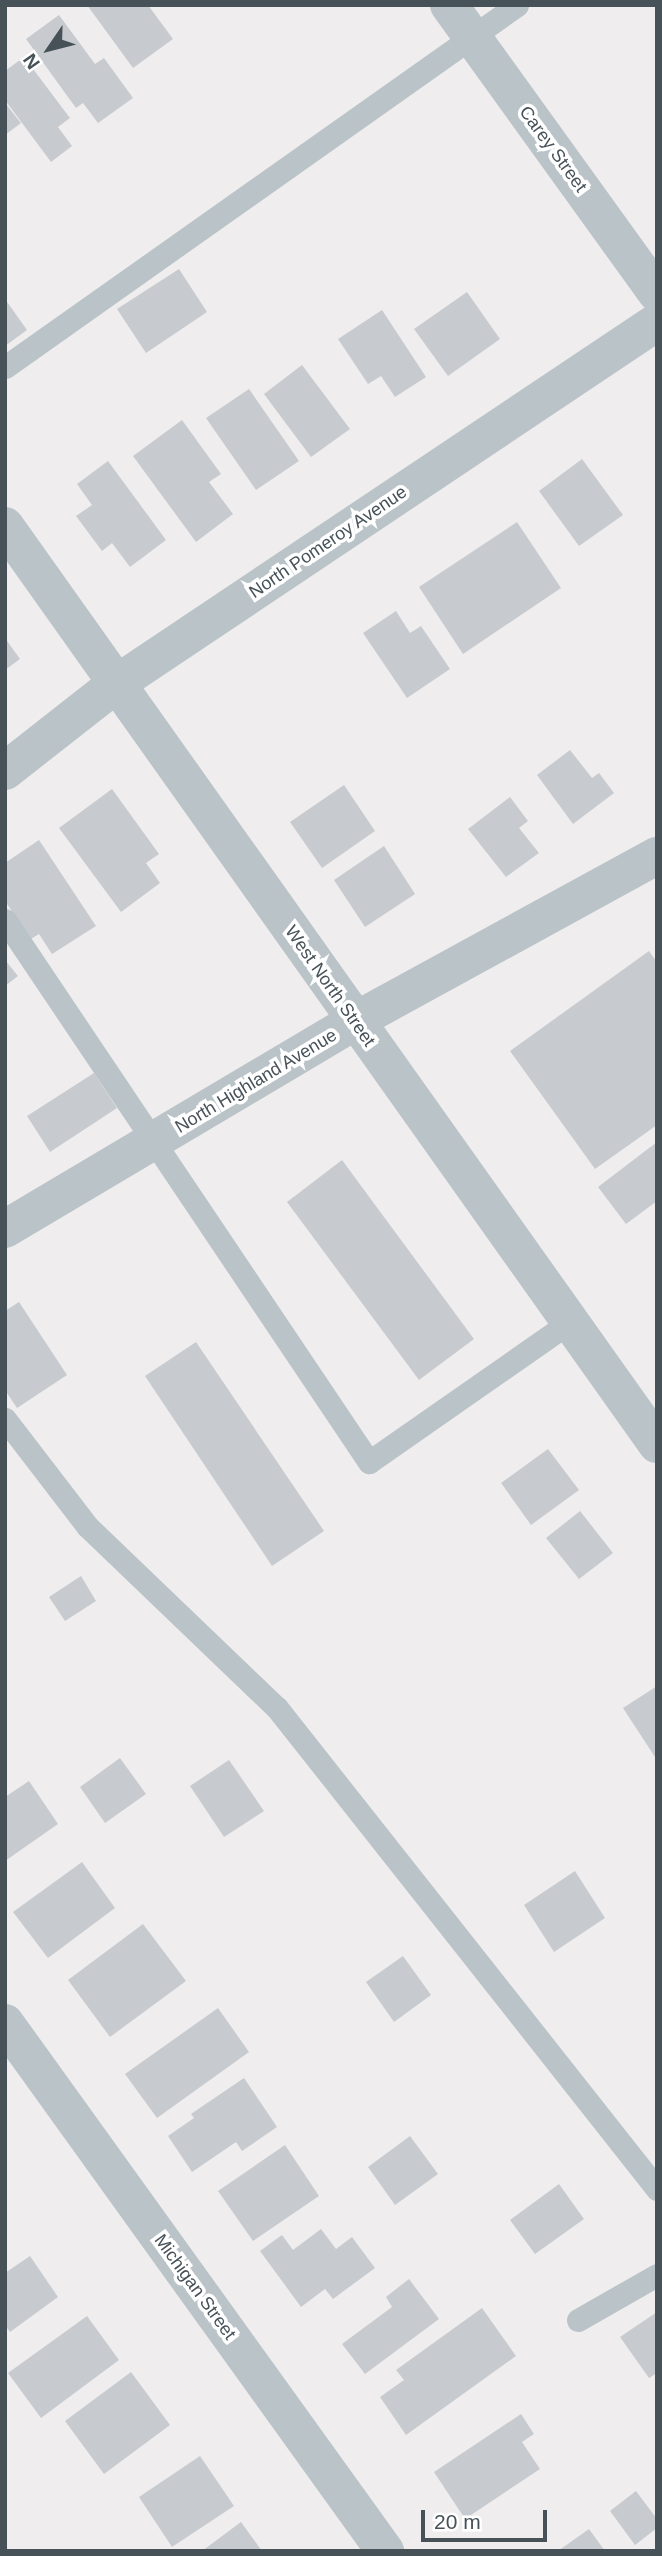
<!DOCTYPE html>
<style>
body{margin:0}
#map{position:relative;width:662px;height:2556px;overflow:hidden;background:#efeded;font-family:Helvetica,sans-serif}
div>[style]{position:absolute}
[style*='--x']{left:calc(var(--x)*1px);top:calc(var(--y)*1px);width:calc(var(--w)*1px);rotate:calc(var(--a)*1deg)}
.building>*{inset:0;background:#c7cbcf}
.lane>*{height:23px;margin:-11.5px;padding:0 11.5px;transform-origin:11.5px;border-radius:11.5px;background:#b9c3c8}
.street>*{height:38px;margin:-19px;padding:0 19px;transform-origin:19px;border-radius:19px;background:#b9c3c8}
span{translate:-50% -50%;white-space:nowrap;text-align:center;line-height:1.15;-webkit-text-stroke:7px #fff;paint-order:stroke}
.street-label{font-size:18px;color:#475258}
.frame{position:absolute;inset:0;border:7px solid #475258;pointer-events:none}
.north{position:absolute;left:14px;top:14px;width:70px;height:70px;-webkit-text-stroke:5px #fff;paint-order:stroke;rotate:235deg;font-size:19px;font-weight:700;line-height:28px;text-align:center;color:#475258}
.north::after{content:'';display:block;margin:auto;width:24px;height:32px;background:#475258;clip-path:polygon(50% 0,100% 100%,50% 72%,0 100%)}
.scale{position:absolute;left:421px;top:2510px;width:126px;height:32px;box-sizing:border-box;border:4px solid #475258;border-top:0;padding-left:9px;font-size:21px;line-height:24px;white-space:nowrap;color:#475258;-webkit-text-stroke:5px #fff;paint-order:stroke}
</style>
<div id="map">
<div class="building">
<div style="clip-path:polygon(87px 5px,148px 5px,173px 39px,133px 68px)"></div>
<div style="clip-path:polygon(59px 15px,95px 64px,104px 58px,133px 98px,98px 123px,83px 103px,76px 108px,26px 39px)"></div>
<div style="clip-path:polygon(24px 57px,70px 118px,58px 127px,72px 146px,51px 162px,5px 100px,5px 71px)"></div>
<div style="clip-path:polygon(5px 103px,21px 123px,5px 135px)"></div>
<div style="clip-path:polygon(179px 269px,207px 312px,146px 353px,117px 309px)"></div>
<div style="clip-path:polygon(467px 292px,500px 339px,448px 376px,414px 329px)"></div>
<div style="clip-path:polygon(5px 299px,27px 330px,5px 346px)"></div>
<div style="clip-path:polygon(382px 310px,426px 377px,395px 397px,381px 376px,368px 384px,338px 339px)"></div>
<div style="clip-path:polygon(302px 365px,350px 429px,311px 457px,264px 394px)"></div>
<div style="clip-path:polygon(249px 389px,299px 461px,256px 490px,206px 418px)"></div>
<div style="clip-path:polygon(182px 420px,221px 474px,209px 482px,233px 514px,196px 542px,133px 456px)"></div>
<div style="clip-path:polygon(582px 459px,623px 515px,579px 546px,539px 491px)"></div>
<div style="clip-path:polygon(108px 461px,166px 540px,130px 567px,112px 543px,102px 551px,76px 516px,92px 505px,77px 484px)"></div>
<div style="clip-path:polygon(517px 522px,561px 588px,463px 654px,419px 587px)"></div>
<div style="clip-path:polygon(396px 611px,410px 633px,421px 626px,450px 669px,407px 698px,363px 633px)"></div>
<div style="clip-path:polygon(5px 638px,20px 659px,5px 670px)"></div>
<div style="clip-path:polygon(570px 750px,592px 778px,599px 773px,614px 793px,573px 824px,537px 775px)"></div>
<div style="clip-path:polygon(344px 785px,375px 831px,322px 868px,290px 822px)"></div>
<div style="clip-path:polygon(112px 789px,159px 854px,146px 863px,160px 883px,121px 912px,59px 828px)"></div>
<div style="clip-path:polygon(510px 797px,528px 821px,519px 828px,539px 853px,506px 877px,468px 829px)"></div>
<div style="clip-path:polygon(39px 840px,96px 926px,52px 954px,39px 934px,31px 939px,5px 901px,5px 863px)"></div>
<div style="clip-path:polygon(384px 846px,415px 894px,365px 927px,334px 880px)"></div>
<div style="clip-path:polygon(649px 951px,657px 962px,657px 1125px,595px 1169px,510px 1051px)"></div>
<div style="clip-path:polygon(5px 960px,18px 976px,5px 986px)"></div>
<div style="clip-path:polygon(94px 1073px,117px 1108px,50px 1152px,27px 1116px)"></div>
<div style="clip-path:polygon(657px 1142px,657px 1201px,626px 1224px,598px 1187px)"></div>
<div style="clip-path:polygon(342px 1160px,474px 1339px,419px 1380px,287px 1202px)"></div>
<div style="clip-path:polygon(19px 1302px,67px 1375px,17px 1408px,5px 1390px,5px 1311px)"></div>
<div style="clip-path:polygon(196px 1342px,324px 1531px,272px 1566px,145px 1376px)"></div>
<div style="clip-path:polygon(548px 1449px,579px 1490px,531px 1525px,501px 1483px)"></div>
<div style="clip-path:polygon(580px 1511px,613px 1553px,579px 1579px,546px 1538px)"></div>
<div style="clip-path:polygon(81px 1576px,96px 1601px,65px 1621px,49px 1597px)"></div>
<div style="clip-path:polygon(657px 1686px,657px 1756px,655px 1757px,623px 1708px)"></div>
<div style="clip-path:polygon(120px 1758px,146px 1794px,105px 1823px,80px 1787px)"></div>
<div style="clip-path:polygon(229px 1760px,264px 1811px,224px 1837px,190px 1786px)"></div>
<div style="clip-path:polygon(29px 1781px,58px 1824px,5px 1861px,5px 1797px)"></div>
<div style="clip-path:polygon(82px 1862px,115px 1908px,48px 1958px,13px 1912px)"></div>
<div style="clip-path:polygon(575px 1871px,605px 1918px,554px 1952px,524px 1905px)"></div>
<div style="clip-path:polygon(143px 1924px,186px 1981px,110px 2037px,68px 1980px)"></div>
<div style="clip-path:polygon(403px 1956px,431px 1995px,394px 2022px,366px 1982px)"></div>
<div style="clip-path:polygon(218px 2008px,249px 2052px,157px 2118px,125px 2074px)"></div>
<div style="clip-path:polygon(244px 2078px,277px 2127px,242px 2151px,236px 2142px,192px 2172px,168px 2136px,194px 2118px,191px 2114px)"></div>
<div style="clip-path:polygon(410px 2136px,438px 2174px,395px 2205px,368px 2167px)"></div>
<div style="clip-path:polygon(285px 2145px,319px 2196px,253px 2241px,218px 2191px)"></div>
<div style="clip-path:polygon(559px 2184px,584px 2219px,535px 2254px,510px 2220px)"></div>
<div style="clip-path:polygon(321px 2229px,336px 2249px,352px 2237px,375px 2268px,333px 2299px,325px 2289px,301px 2307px,260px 2251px,282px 2235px,293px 2250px)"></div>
<div style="clip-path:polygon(30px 2256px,58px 2297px,10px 2332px,5px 2325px,5px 2273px)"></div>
<div style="clip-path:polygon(409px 2279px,439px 2319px,365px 2374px,342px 2344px,392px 2307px,386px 2297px)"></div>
<div style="clip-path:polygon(482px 2308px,516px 2356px,406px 2435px,380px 2397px,404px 2380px,396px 2370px)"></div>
<div style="clip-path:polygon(657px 2312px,657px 2373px,649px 2378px,620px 2337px)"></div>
<div style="clip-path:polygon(87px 2316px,119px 2360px,41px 2418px,8px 2373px)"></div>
<div style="clip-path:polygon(131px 2372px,170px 2425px,104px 2474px,65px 2421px)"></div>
<div style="clip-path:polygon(521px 2414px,534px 2434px,522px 2442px,540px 2469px,465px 2519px,434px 2472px)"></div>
<div style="clip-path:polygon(200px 2456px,234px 2506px,172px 2547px,139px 2497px)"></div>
<div style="clip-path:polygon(636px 2491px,657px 2519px,657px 2528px,635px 2545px,610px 2511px)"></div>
<div style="clip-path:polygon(241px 2522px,262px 2551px,202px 2551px)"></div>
<div style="clip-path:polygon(589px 2529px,605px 2551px,558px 2551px)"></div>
</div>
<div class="lane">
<div style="--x:5;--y:367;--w:627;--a:-35.26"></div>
<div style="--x:5;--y:920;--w:653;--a:56.12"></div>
<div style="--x:369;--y:1462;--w:243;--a:-34.9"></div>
<div style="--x:5;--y:1419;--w:135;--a:52.5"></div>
<div style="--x:87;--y:1526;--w:263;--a:43.8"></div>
<div style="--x:277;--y:1708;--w:613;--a:51.69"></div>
<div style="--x:578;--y:2320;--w:91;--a:-29.7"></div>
</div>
<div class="street">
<div style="--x:449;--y:5;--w:355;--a:54.2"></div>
<div style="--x:5;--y:526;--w:1126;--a:54.62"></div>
<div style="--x:5;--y:771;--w:141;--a:-38.1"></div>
<div style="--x:116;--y:684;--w:651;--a:-33.79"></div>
<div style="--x:5;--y:1229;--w:407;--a:-30.7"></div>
<div style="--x:355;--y:1021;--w:344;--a:-28.7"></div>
<div style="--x:5;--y:2023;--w:651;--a:54.26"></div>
</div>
<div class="street-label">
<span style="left:553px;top:149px;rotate:54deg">Carey Street</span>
<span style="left:328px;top:542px;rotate:-34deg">North Pomeroy Avenue</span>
<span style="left:330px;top:986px;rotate:55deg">West North Street</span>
<span style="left:256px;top:1081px;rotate:-31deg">North Highland Avenue</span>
<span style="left:195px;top:2287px;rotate:54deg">Michigan Street</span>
</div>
<div class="frame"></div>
<div class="north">N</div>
<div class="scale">20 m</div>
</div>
